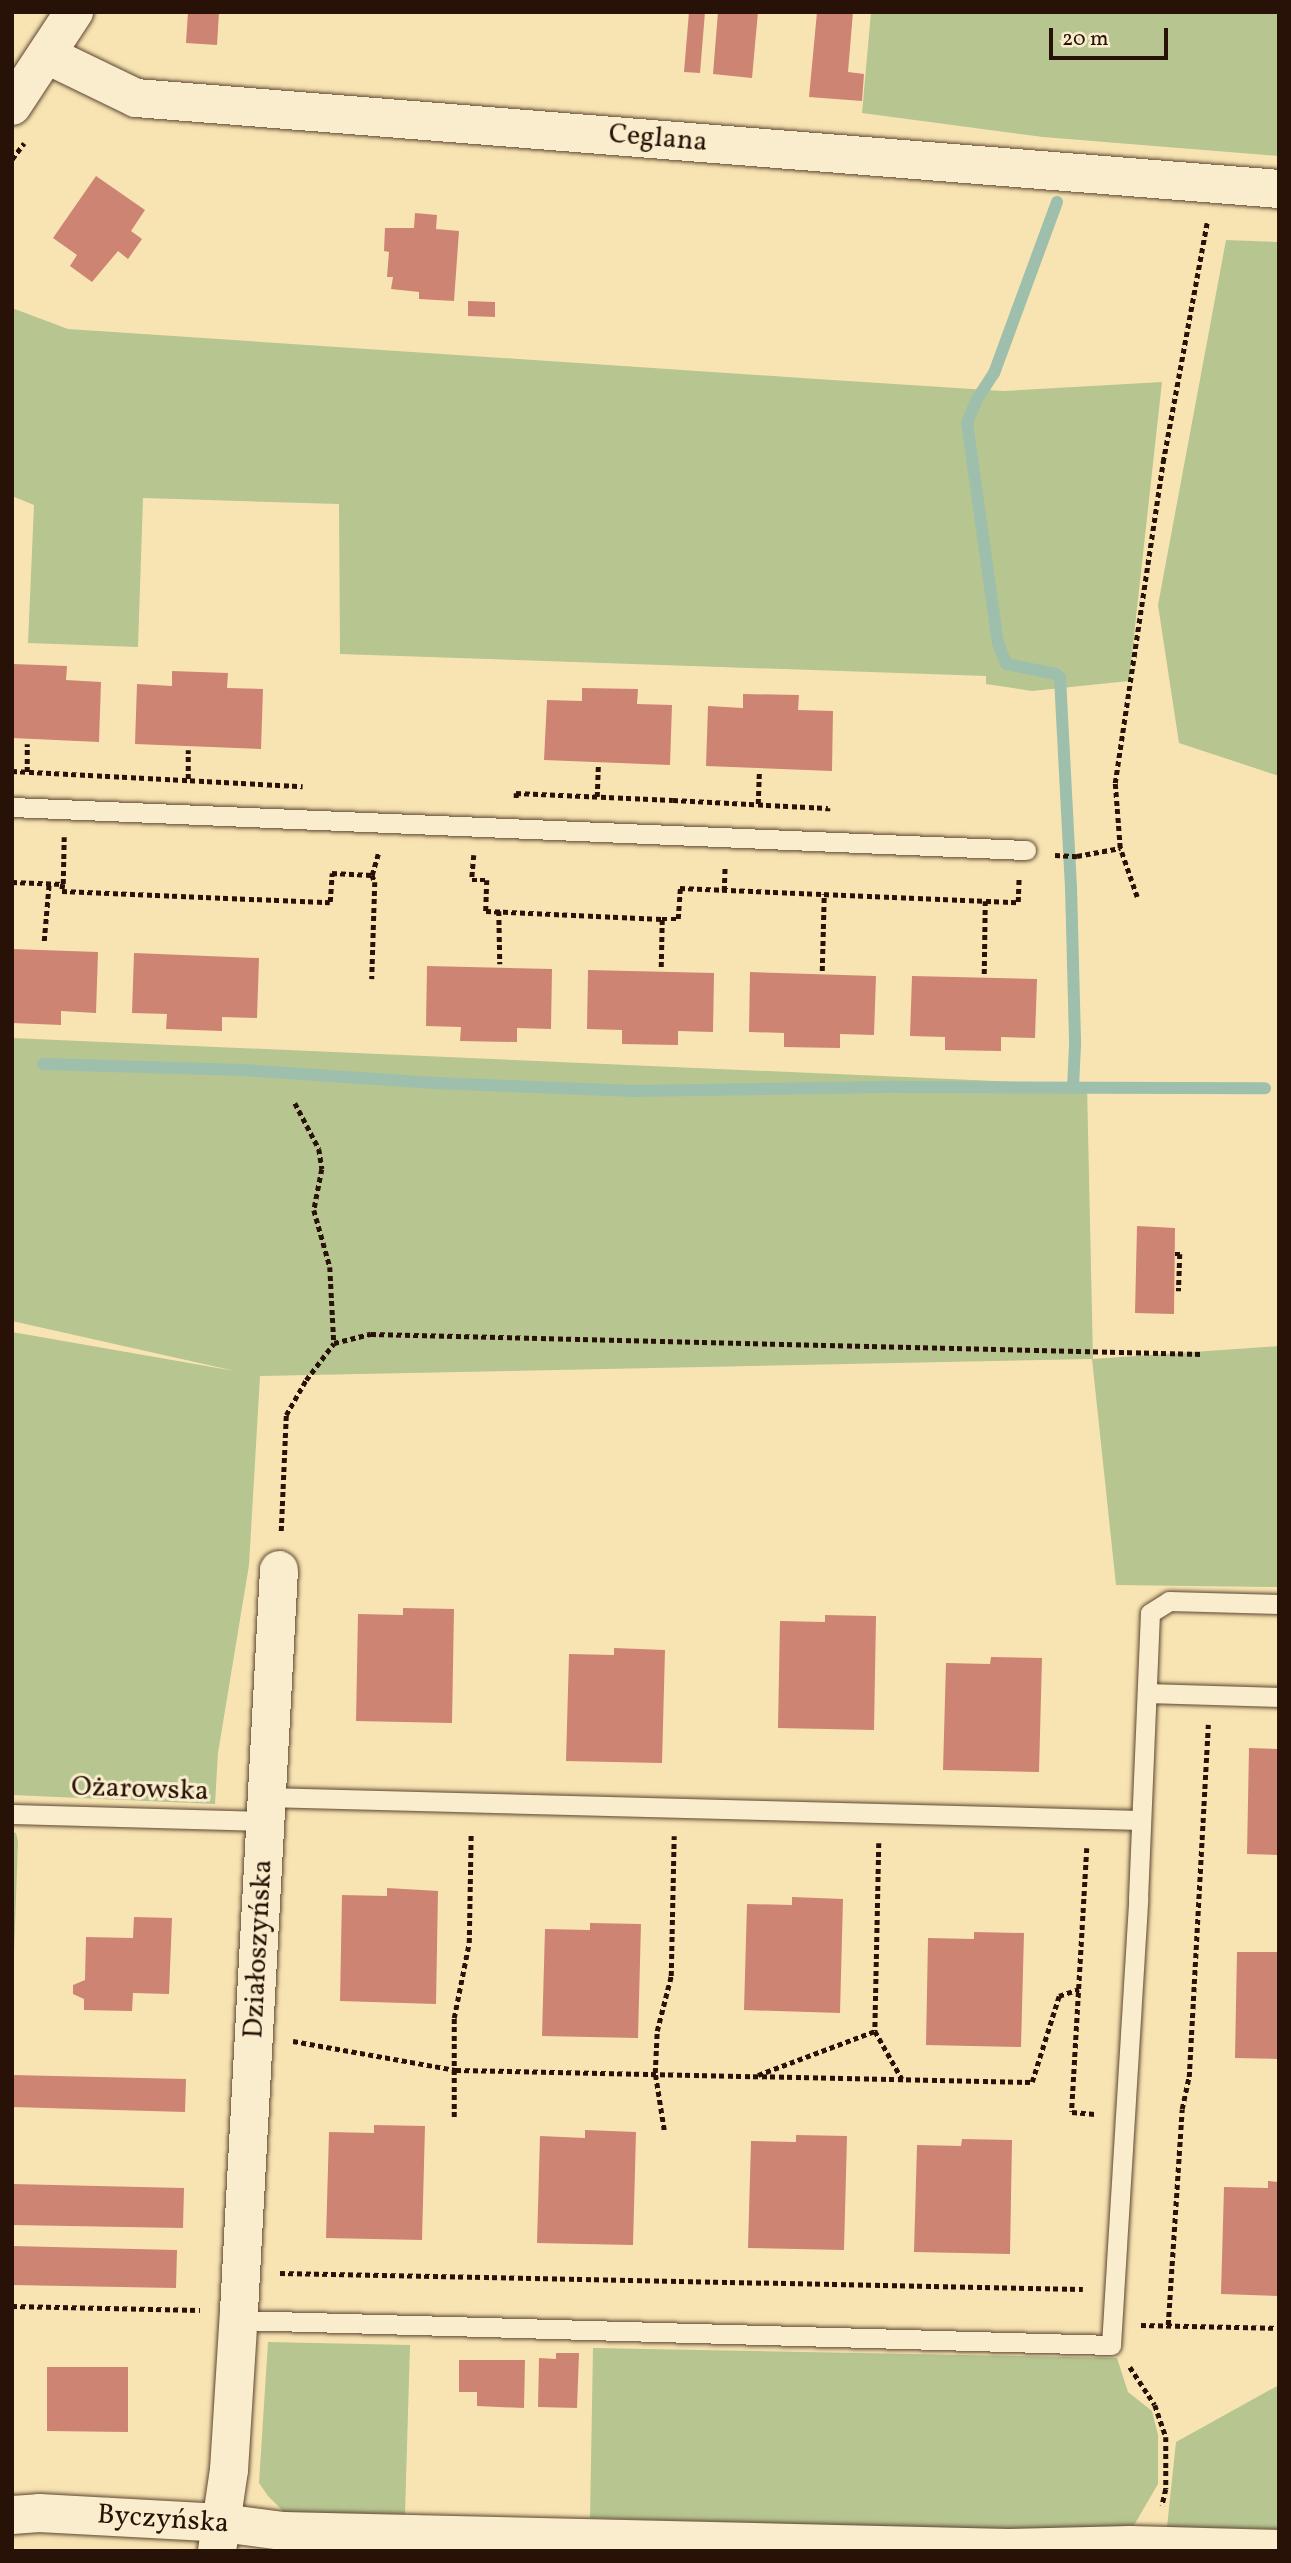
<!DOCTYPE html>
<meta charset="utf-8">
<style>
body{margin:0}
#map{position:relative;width:1291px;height:2563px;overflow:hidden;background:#f8e4b2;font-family:Vollkorn,serif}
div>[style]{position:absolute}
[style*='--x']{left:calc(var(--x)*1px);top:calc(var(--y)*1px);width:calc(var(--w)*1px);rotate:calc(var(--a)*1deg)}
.green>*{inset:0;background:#b7c591}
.stream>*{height:12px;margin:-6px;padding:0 6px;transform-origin:6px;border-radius:6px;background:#9dbfac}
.building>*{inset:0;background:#ce8472}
.path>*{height:4.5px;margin-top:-2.25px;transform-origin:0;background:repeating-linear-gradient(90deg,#281207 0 5px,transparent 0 8.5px)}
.roads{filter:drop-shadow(0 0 2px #5c4632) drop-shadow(0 0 2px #5c4632)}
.lane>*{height:19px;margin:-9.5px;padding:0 9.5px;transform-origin:9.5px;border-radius:9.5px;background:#faedcd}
.street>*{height:38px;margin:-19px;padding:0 19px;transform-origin:19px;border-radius:19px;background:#faedcd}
.secondary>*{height:38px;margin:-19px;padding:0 19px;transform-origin:19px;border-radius:19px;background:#faedcd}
span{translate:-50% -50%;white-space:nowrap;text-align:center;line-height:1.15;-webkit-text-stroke:6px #faedcd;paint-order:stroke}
.street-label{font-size:28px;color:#281207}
.frame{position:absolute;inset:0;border:14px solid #281207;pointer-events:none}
.scale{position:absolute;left:1049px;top:28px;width:119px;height:32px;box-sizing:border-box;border:4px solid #281207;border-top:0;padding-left:9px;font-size:21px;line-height:24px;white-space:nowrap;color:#281207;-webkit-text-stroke:5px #faedcd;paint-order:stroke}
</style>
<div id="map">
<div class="green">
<div style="clip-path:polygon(871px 12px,1279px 12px,1279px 156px,1043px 137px,862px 113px)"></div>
<div style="clip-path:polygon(1226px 240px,1279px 242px,1279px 776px,1179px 743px,1158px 605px)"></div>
<div style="clip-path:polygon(12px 308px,68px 329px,802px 378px,1003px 391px,1162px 382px,1129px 681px,1032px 691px,986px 684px,986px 676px,340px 654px,339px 504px,143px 498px,138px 647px,28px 643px,34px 505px,12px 496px)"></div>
<div style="clip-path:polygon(12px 1038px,1087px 1085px,1093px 1359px,1279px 1346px,1279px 1587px,1116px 1585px,1092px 1359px,260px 1376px,249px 1565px,218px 1753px,215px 1804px,12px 1795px,12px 1332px,235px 1371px,12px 1321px)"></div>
<div style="clip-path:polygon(12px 1832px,16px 1833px,18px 1841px,12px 2010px)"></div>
<div style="clip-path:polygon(268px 2342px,410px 2345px,405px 2514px,284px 2512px,268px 2496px,259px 2483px)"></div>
<div style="clip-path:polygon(593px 2348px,1117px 2358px,1128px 2392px,1152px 2411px,1158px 2435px,1158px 2484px,1133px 2527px,1011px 2530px,590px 2518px)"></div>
<div style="clip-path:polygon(1279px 2385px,1279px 2529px,1167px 2527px,1176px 2442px)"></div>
</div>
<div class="stream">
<div style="--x:1057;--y:202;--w:182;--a:110.2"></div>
<div style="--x:994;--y:373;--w:31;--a:123"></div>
<div style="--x:977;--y:399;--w:26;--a:113"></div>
<div style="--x:967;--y:423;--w:222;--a:82"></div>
<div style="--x:998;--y:643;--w:22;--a:69"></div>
<div style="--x:1006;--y:664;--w:51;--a:11.3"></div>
<div style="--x:1056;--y:674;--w:6;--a:45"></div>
<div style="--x:1060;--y:678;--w:209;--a:87"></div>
<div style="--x:1071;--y:887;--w:158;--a:88.5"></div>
<div style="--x:1075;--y:1045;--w:43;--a:92.7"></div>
<div style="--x:43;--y:1064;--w:200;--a:1.7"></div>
<div style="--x:243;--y:1070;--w:191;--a:3.9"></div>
<div style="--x:434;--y:1083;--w:196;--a:2.3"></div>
<div style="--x:630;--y:1091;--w:268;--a:-0.9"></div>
<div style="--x:898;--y:1087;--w:367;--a:0.2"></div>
</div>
<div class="building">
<div style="clip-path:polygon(188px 12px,219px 12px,217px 45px,186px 43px)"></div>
<div style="clip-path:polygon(689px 12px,705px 12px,700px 73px,684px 72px)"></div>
<div style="clip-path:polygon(718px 12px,758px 12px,752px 78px,713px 74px)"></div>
<div style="clip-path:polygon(817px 12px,853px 12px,848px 72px,864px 74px,862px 101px,809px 97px)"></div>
<div style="clip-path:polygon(96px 176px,145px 210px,131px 231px,142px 239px,128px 259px,118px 251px,92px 282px,70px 266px,77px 255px,53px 238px)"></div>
<div style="clip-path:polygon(415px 213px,437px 215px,436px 229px,459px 231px,454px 301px,419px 299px,419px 292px,391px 289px,393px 277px,387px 277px,389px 252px,384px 251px,385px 228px,414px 228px)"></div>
<div style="clip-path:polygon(468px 301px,495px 302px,495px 317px,468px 316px)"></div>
<div style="clip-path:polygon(12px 664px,67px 666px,66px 680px,101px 682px,99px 742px,12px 738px)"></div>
<div style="clip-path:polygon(172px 671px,228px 673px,227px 688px,263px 689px,261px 749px,135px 744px,137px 684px,172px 686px)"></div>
<div style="clip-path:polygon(582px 688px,638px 689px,637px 704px,672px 705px,670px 765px,544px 760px,547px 700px,582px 701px)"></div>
<div style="clip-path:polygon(743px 694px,799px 695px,798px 710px,833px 711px,832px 771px,706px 766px,708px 706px,743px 708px)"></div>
<div style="clip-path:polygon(12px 949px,98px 952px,96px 1013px,61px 1011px,61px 1025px,12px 1023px)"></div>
<div style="clip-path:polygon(134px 953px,259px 958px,257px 1018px,222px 1017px,222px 1031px,166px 1029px,167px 1014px,132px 1013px)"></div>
<div style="clip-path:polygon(427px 966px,552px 969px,551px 1029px,517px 1028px,517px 1042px,460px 1041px,461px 1027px,426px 1026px)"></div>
<div style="clip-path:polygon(588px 970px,714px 973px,713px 1032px,678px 1031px,678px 1045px,622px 1044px,622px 1030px,587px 1029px)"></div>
<div style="clip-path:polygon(750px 972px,876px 976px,874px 1035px,840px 1034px,840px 1048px,784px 1047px,784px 1033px,749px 1032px)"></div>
<div style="clip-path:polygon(912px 976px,1037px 979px,1035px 1038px,1001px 1037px,1001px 1051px,945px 1050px,945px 1037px,910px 1036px)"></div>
<div style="clip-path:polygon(1137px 1226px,1175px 1228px,1174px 1314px,1135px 1313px)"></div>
<div style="clip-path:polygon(403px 1608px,454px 1609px,452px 1723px,356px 1721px,358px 1614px,403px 1615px)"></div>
<div style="clip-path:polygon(825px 1615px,876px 1616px,874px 1730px,778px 1728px,780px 1621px,825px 1622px)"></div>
<div style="clip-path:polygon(614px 1648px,665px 1650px,662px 1763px,566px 1761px,569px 1654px,614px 1655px)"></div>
<div style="clip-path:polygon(991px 1657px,1042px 1658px,1039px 1772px,943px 1770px,946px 1663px,990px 1664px)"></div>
<div style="clip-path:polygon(1249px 1748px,1279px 1749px,1279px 1855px,1247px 1854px)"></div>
<div style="clip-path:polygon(387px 1888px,438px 1891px,436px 2004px,340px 2001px,342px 1895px,387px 1896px)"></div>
<div style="clip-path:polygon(792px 1897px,843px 1899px,840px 2013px,744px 2010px,747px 1904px,792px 1905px)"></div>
<div style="clip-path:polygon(134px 1917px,172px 1918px,169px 1994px,133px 1993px,132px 2011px,84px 2010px,84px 1999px,73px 1994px,73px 1985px,85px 1980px,86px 1937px,133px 1938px)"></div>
<div style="clip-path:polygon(590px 1923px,641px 1924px,638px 2038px,542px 2036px,545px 1929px,590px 1930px)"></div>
<div style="clip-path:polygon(974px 1932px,1024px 1933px,1021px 2047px,926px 2045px,928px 1938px,974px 1939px)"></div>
<div style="clip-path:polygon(1237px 1952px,1279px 1952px,1279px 2059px,1235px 2058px)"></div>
<div style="clip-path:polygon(12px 2075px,186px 2079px,185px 2112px,12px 2107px)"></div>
<div style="clip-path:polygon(374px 2125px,425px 2126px,422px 2240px,326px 2238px,329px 2132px,374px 2133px)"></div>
<div style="clip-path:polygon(585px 2130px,636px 2132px,633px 2245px,537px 2243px,540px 2136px,585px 2138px)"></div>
<div style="clip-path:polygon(796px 2135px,847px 2136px,844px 2250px,748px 2248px,751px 2141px,796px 2142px)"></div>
<div style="clip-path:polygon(962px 2139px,1012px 2140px,1010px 2254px,914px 2252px,917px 2145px,961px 2146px)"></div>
<div style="clip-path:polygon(1268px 2181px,1279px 2182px,1279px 2296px,1221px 2294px,1224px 2187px,1268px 2188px)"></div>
<div style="clip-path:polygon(12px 2184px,184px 2188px,183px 2228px,12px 2225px)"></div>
<div style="clip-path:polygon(12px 2246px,177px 2250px,176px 2288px,12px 2285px)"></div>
<div style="clip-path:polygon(556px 2353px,579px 2353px,577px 2408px,538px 2407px,539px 2358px,556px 2359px)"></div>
<div style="clip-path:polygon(459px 2360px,525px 2360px,524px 2408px,477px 2406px,477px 2392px,459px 2392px)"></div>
<div style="clip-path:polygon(47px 2367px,128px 2367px,128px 2432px,47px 2431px)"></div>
</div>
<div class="path">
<div style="--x:12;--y:159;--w:20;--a:-53"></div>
<div style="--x:12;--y:771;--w:291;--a:3"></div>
<div style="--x:27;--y:772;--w:28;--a:-90"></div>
<div style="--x:188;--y:779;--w:29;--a:-90"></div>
<div style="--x:597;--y:797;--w:32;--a:-88"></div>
<div style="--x:516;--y:798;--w:5;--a:-90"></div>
<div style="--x:516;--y:793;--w:157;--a:2.6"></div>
<div style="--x:673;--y:800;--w:155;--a:3"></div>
<div style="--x:828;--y:808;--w:3;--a:90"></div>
<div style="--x:758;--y:804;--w:33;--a:-88"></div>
<div style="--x:474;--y:855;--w:25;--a:95"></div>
<div style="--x:472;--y:880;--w:15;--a:0"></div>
<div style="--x:487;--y:880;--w:31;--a:92"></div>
<div style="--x:486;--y:911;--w:176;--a:2.6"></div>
<div style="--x:662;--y:919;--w:16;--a:0"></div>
<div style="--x:678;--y:919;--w:31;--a:-86"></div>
<div style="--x:680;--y:888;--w:338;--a:2.4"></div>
<div style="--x:1018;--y:902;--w:24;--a:-88"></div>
<div style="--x:1055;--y:855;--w:22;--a:3"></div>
<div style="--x:1077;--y:856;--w:44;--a:-10.5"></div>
<div style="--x:372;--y:875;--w:8;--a:67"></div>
<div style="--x:375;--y:882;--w:97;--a:91.8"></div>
<div style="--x:12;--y:882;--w:51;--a:2.2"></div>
<div style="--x:63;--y:884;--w:47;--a:-88.8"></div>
<div style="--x:63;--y:884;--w:7;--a:98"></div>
<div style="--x:62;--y:891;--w:268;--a:2.4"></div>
<div style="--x:330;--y:902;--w:29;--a:-86"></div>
<div style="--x:332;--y:873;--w:40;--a:2.9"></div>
<div style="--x:372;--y:875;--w:25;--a:-74"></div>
<div style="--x:724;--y:891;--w:24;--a:-88"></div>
<div style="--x:1137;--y:897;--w:52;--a:-109.1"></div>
<div style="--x:1120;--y:848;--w:65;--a:-94.4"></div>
<div style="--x:1115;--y:783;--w:325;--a:-81.5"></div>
<div style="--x:1163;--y:462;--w:243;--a:-79.6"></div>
<div style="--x:499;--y:911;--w:53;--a:88.9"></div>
<div style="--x:44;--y:941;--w:58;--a:-85.1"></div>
<div style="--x:661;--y:967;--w:48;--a:-88.8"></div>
<div style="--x:822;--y:971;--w:77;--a:-88.5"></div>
<div style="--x:984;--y:974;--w:73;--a:-89.2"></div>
<div style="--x:295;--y:1103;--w:52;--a:62.4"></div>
<div style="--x:319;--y:1149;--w:20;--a:81"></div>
<div style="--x:322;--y:1169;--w:42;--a:101"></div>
<div style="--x:314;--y:1210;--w:59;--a:74.3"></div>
<div style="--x:330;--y:1267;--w:76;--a:87"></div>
<div style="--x:1175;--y:1254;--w:5;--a:0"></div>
<div style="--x:1180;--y:1254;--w:37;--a:92"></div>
<div style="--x:281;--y:1531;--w:116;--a:-87.5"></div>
<div style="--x:286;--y:1415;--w:40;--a:-60.3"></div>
<div style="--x:306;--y:1380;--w:46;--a:-52.9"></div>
<div style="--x:334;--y:1343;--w:38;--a:-14"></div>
<div style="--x:371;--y:1334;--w:832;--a:1.38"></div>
<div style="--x:879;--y:1843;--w:188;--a:91.2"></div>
<div style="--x:875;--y:2031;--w:55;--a:60.6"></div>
<div style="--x:1087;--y:1848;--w:264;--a:93.3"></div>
<div style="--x:1072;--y:2112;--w:23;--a:5"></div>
<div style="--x:293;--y:2041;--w:166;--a:10.1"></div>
<div style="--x:456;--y:2070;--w:576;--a:1.19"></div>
<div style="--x:1032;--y:2082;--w:90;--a:-72.6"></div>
<div style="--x:1059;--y:1996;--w:21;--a:-19"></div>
<div style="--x:758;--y:2075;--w:125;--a:-20.6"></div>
<div style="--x:454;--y:2117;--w:99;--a:-90"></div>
<div style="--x:454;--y:2018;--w:76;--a:-78.7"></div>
<div style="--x:469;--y:1943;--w:110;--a:-89"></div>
<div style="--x:664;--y:2130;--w:58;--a:-99"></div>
<div style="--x:655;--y:2073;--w:42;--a:-87.3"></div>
<div style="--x:657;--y:2031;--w:57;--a:-75.7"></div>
<div style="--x:671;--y:1976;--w:140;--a:-88.8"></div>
<div style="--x:280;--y:2273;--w:803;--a:1.14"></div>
<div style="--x:12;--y:2306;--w:188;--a:1.2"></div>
<div style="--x:1141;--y:2325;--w:138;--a:1.2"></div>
<div style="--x:1168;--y:2325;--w:216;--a:-86.3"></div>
<div style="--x:1182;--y:2109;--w:33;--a:-78"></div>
<div style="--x:1189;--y:2077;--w:353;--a:-86.9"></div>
<div style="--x:1130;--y:2367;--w:45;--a:56.7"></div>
<div style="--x:1155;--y:2405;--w:34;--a:71"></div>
<div style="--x:1166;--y:2437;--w:52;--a:90"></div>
<div style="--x:1166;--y:2489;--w:17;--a:103"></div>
</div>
<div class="roads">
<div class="lane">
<div style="--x:12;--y:807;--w:1015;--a:2.43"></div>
<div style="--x:1147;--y:1693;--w:132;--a:1.7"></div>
<div style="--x:265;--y:1797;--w:876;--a:1.5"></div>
<div style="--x:12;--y:1814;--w:253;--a:1.6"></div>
<div style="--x:239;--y:2320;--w:872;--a:1.64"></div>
<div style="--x:1111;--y:2345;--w:447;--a:-86.5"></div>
<div style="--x:1138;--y:1899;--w:286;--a:-87.6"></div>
<div style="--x:1150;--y:1613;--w:22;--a:-32"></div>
<div style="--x:1169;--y:1601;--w:110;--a:1.6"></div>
</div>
<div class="street">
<div style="--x:47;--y:55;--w:99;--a:25.8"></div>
<div style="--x:136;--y:98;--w:1147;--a:4.55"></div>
<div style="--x:12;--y:2515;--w:27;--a:-4"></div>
<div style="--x:39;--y:2513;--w:183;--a:3.1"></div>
<div style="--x:222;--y:2523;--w:62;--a:7.5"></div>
<div style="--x:283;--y:2531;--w:726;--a:1.34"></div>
<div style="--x:1009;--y:2548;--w:121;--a:-1.4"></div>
<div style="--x:1130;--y:2545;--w:149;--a:1.5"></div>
<div style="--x:217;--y:2551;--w:82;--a:-81.6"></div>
<div style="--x:229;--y:2470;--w:159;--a:-86.4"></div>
<div style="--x:239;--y:2311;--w:742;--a:-86.91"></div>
</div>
<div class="secondary">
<div style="--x:12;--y:106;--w:113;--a:-56.6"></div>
</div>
</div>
<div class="street-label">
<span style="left:658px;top:139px;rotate:5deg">Ceglana</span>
<span style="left:140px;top:1790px;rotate:2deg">Ożarowska</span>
<span style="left:259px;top:1949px;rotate:-87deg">Działoszyńska</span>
<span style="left:163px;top:2520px;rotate:4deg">Byczyńska</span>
</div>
<div class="frame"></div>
<div class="scale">20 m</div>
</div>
